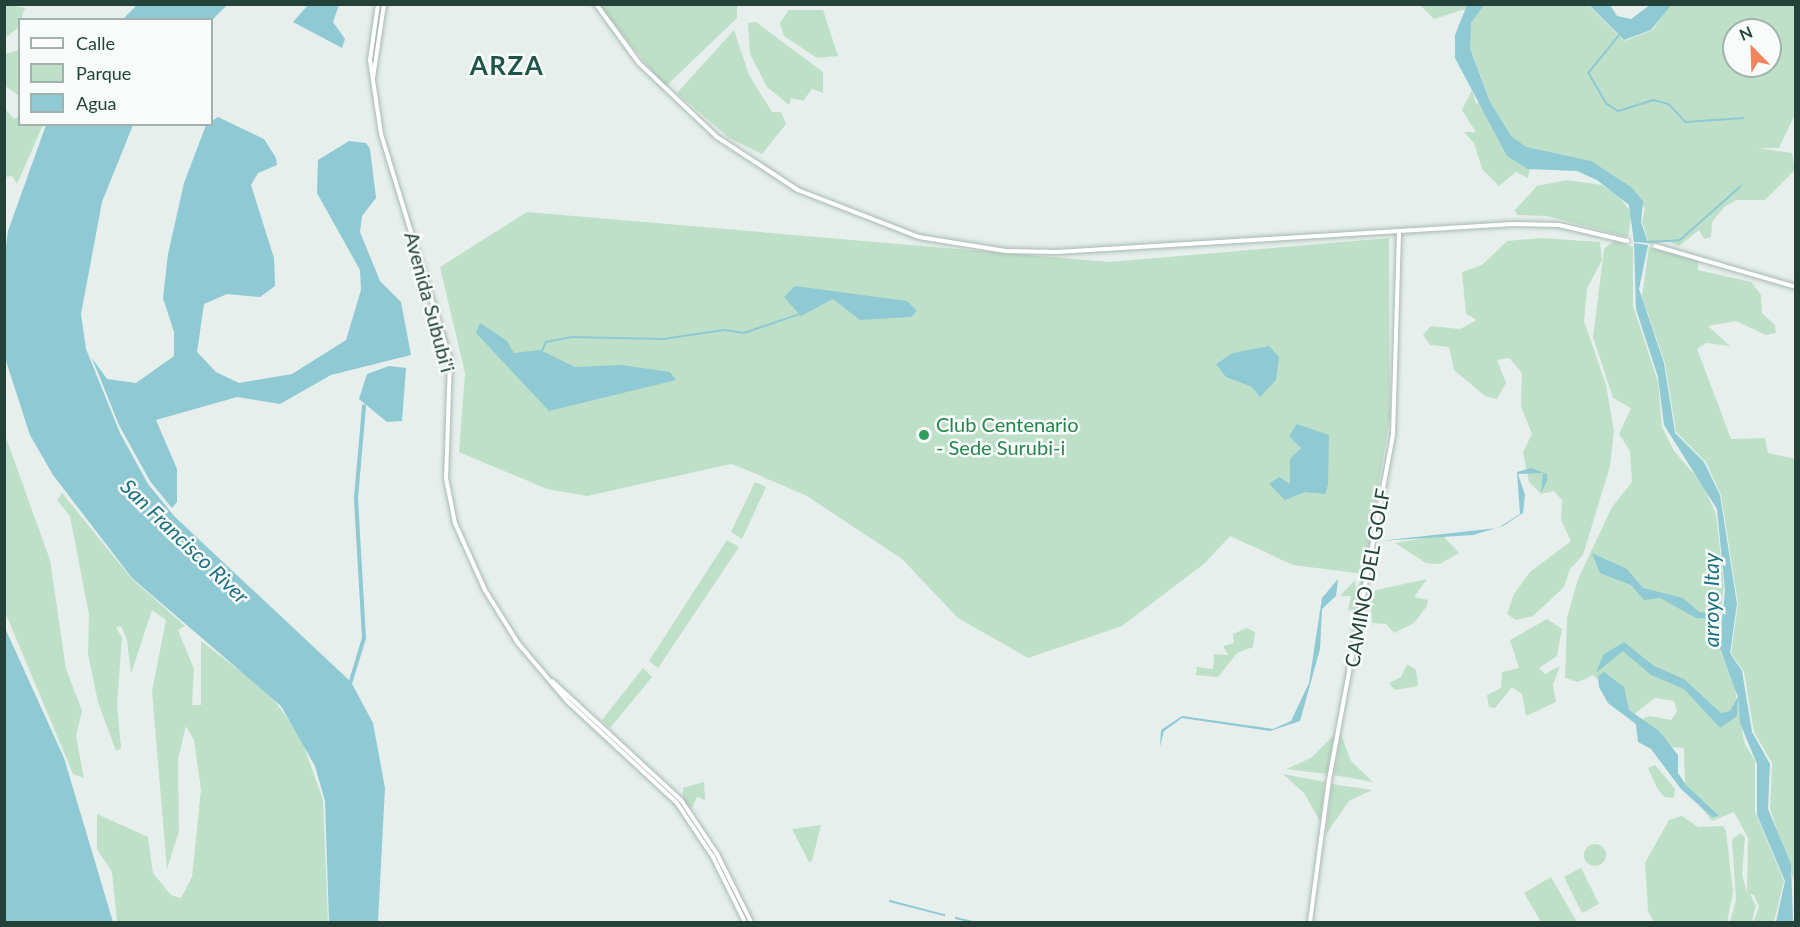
<!DOCTYPE html>
<style>
body{margin:0}
#map{position:relative;width:1800px;height:927px;overflow:hidden;background:#e6efeb;font-family:Lato,sans-serif}
div>[style]{position:absolute}
[style*='--x']{left:calc(var(--x)*1px);top:calc(var(--y)*1px);width:calc(var(--w)*1px);rotate:calc(var(--a)*1deg)}
.green>*{inset:0;background:#bfe0c8}
.round{border-radius:50%}
.water>*{inset:0;background:#8ec9d4}
.stream>*{height:1.5px;margin:-0.75px;padding:0 0.75px;transform-origin:0.75px;border-radius:0.75px;background:#8ec9d4}
.canal>*{height:4px;margin:-2px;padding:0 2px;transform-origin:2px;border-radius:2px;background:#8ec9d4}
.roads{filter:drop-shadow(0 0 2px #a8b8b2) drop-shadow(0 0 2px #a8b8b2)}
.tertiary>*{height:4px;margin:-2px;padding:0 2px;transform-origin:2px;border-radius:2px;background:#fff}
.dots>*{width:16px;height:16px;translate:-50% -50%;box-sizing:border-box;border:3px solid #f7fbf9;border-radius:50%}
span{translate:-50% -50%;white-space:nowrap;text-align:center;line-height:1.15;-webkit-text-stroke:5px #f7fbf9;paint-order:stroke}
.street-label{font-size:20px;color:#24423a}
.leisure-label{font-size:20px;color:#27864d}
.left{translate:0 -50%;text-align:left}
.water-label{font-size:21px;color:#1c6f80;font-style:italic}
.district-label{font-size:26px;color:#1f5548;font-weight:700;letter-spacing:1.5px}
.frame{position:absolute;inset:0;border:6px solid #24423a;pointer-events:none}
.legend{position:absolute;left:18px;top:18px;width:195px;height:108px;box-sizing:border-box;background:#f7fbf9;border:2px solid #a3b1ad;margin:0;padding:8px 10px;list-style:none;font-size:18px;color:#24423a}
.legend li{display:flex;align-items:center;gap:12px;height:30px}
.legend b{width:30px;border:2px solid #a3b1ad}
.north{position:absolute;left:1722px;top:18px;width:60px;height:60px;box-sizing:border-box;background:#f7fbf9;border:2px solid #a3b1ad;border-radius:50%;rotate:337deg;font-size:16px;font-weight:700;line-height:24px;text-align:center;color:#24423a}
.north::after{content:'';display:block;margin:auto;width:21px;height:27px;background:#f4845f;clip-path:polygon(50% 0,100% 100%,50% 72%,0 100%)}
</style>
<div id="map">
<div class="green">
<div style="clip-path:polygon(5px 4px,25px 8px,18px 28px,5px 38px)"></div>
<div style="clip-path:polygon(599px 5px,737px 5px,737px 18px,665px 87px)"></div>
<div style="clip-path:polygon(1420px 5px,1478px 5px,1434px 19px)"></div>
<div style="clip-path:polygon(evenodd,1484px 5px,1588px 5px,1624px 41px,1653px 30px,1669px 5px,1795px 5px,1795px 114px,1779px 148px,1757px 148px,1792px 153px,1795px 170px,1765px 200px,1737px 200px,1725px 206px,1712px 222px,1711px 237px,1704px 239px,1699px 230px,1679px 246px,1665px 240px,1657px 241px,1659px 246px,1649px 244px,1642px 222px,1645px 208px,1591px 172px,1533px 159px,1499px 126px,1469px 44px,1471px 23px,1484px 5px,1734px 30px,1770px 30px,1770px 66px,1734px 66px,1734px 30px)"></div>
<div style="clip-path:polygon(789px 10px,823px 10px,838px 56px,817px 58px,784px 36px,780px 23px)"></div>
<div style="clip-path:polygon(756px 22px,823px 72px,823px 93px,812px 89px,803px 101px,791px 98px,789px 105px,767px 87px,750px 54px,748px 23px)"></div>
<div style="clip-path:polygon(734px 30px,749px 75px,772px 112px,781px 112px,786px 124px,762px 154px,729px 138px,677px 93px)"></div>
<div style="clip-path:polygon(19px 50px,20px 50px,19px 96px,4px 85px,5px 54px)"></div>
<div style="clip-path:polygon(1472px 90px,1476px 104px,1480px 102px,1530px 170px,1528px 178px,1516px 172px,1499px 186px,1482px 169px,1474px 143px,1464px 132px,1476px 132px,1462px 110px)"></div>
<div style="clip-path:polygon(4px 108px,14px 119px,19px 116px,20px 124px,43px 125px,17px 184px,12px 176px,5px 177px)"></div>
<div style="clip-path:polygon(1567px 180px,1602px 185px,1619px 197px,1632px 213px,1628px 237px,1547px 216px,1517px 215px,1515px 210px,1537px 186px)"></div>
<div style="clip-path:polygon(527px 212px,1109px 262px,1389px 238px,1390px 418px,1364px 574px,1293px 565px,1230px 536px,1205px 563px,1122px 626px,1028px 658px,958px 618px,902px 559px,807px 496px,747px 470px,731px 464px,587px 496px,547px 489px,459px 452px,465px 373px,440px 267px)"></div>
<div style="clip-path:polygon(1542px 238px,1600px 242px,1602px 260px,1587px 289px,1584px 321px,1606px 385px,1614px 431px,1610px 466px,1583px 555px,1570px 569px,1564px 587px,1533px 616px,1516px 620px,1507px 614px,1514px 594px,1530px 572px,1571px 541px,1561px 520px,1562px 500px,1554px 491px,1541px 494px,1529px 482px,1523px 452px,1532px 434px,1521px 406px,1522px 373px,1509px 358px,1497px 360px,1506px 383px,1497px 399px,1485px 396px,1454px 370px,1449px 347px,1430px 345px,1423px 335px,1431px 326px,1460px 329px,1477px 320px,1466px 314px,1462px 272px,1482px 265px,1507px 241px)"></div>
<div style="clip-path:polygon(1614px 241px,1633px 247px,1633px 306px,1658px 382px,1662px 427px,1674px 451px,1702px 483px,1716px 514px,1724px 586px,1717px 643px,1735px 688px,1744px 742px,1755px 761px,1755px 812px,1784px 881px,1774px 922px,1752px 922px,1755px 918px,1759px 906px,1754px 895px,1750px 894px,1756px 906px,1752px 921px,1730px 922px,1736px 900px,1732px 839px,1741px 833px,1745px 837px,1742px 874px,1747px 893px,1748px 838px,1734px 812px,1712px 821px,1685px 787px,1684px 748px,1668px 747px,1639px 721px,1649px 716px,1671px 720px,1677px 712px,1674px 701px,1655px 698px,1633px 715px,1593px 675px,1578px 682px,1565px 678px,1567px 618px,1578px 579px,1612px 507px,1632px 482px,1630px 451px,1619px 434px,1631px 408px,1613px 398px,1593px 337px,1604px 249px)"></div>
<div style="clip-path:polygon(1649px 247px,1698px 261px,1698px 270px,1751px 282px,1761px 295px,1762px 313px,1775px 325px,1776px 333px,1766px 335px,1736px 321px,1708px 326px,1730px 346px,1706px 343px,1697px 349px,1731px 439px,1765px 438px,1768px 453px,1795px 459px,1795px 883px,1770px 809px,1772px 763px,1754px 732px,1744px 672px,1731px 653px,1738px 604px,1721px 495px,1706px 462px,1676px 432px,1665px 363px,1642px 297px)"></div>
<div style="clip-path:polygon(5px 435px,50px 560px,66px 669px,82px 711px,76px 736px,84px 778px,73px 774px,5px 612px)"></div>
<div style="clip-path:polygon(755px 482px,766px 487px,742px 539px,731px 532px)"></div>
<div style="clip-path:polygon(62px 493px,132px 579px,185px 626px,178px 630px,194px 669px,192px 705px,201px 705px,201px 641px,270px 694px,301px 738px,323px 800px,328px 922px,117px 922px,112px 872px,97px 849px,97px 814px,148px 837px,153px 873px,171px 895px,181px 898px,192px 877px,201px 790px,194px 740px,186px 726px,178px 759px,179px 831px,167px 869px,152px 691px,166px 620px,152px 610px,131px 674px,127px 640px,121px 626px,116px 627px,122px 638px,117px 704px,121px 748px,116px 751px,98px 702px,88px 654px,89px 615px,70px 516px,57px 500px)"></div>
<div style="clip-path:polygon(1442px 535px,1459px 553px,1440px 564px,1426px 563px,1395px 543px)"></div>
<div style="clip-path:polygon(727px 540px,739px 547px,658px 668px,649px 661px)"></div>
<div style="clip-path:polygon(1427px 579px,1414px 597px,1428px 600px,1427px 606px,1414px 623px,1394px 633px,1386px 624px,1372px 623px,1370px 596px,1376px 590px)"></div>
<div style="clip-path:polygon(1355px 580px,1356px 589px,1362px 580px,1365px 589px,1358px 608px,1348px 611px,1351px 596px,1340px 596px)"></div>
<div style="clip-path:polygon(1547px 619px,1562px 629px,1557px 656px,1539px 668px,1545px 674px,1560px 666px,1553px 685px,1556px 702px,1526px 716px,1522px 694px,1512px 687px,1495px 708px,1489px 707px,1487px 695px,1501px 688px,1502px 672px,1519px 668px,1510px 640px)"></div>
<div style="clip-path:polygon(1247px 628px,1255px 632px,1253px 647px,1237px 653px,1218px 677px,1196px 675px,1197px 667px,1213px 669px,1214px 654px,1228px 655px,1223px 646px,1234px 643px,1233px 634px)"></div>
<div style="clip-path:polygon(1407px 664px,1416px 670px,1418px 686px,1395px 690px,1389px 683px,1401px 677px)"></div>
<div style="clip-path:polygon(643px 668px,652px 677px,610px 728px,602px 720px)"></div>
<div style="clip-path:polygon(1341px 734px,1351px 761px,1373px 782px,1334px 775px)"></div>
<div style="clip-path:polygon(1334px 735px,1327px 774px,1286px 769px,1311px 758px)"></div>
<div style="clip-path:polygon(1655px 765px,1675px 789px,1674px 798px,1664px 797px,1656px 786px,1648px 768px)"></div>
<div style="clip-path:polygon(1283px 774px,1325px 782px,1320px 821px,1304px 793px)"></div>
<div style="clip-path:polygon(704px 782px,705px 800px,697px 797px,692px 808px,683px 804px,683px 788px)"></div>
<div style="clip-path:polygon(1332px 784px,1372px 790px,1349px 801px,1326px 834px)"></div>
<div style="clip-path:polygon(1682px 816px,1698px 827px,1723px 826px,1726px 831px,1733px 892px,1727px 922px,1654px 922px,1648px 911px,1645px 863px,1669px 820px)"></div>
<div style="clip-path:polygon(821px 825px,812px 861px,809px 862px,792px 829px)"></div>
<div class="round" style="left:1584px;top:844px;width:22px;height:22px"></div>
<div style="clip-path:polygon(1581px 868px,1599px 904px,1582px 913px,1564px 877px)"></div>
<div style="clip-path:polygon(1551px 877px,1577px 922px,1541px 922px,1524px 893px)"></div>
</div>
<div class="water">
<div style="clip-path:polygon(137px 5px,137px 4px,227px 5px,212px 20px,123px 19px)"></div>
<div style="clip-path:polygon(308px 5px,339px 5px,333px 22px,345px 39px,342px 48px,293px 22px)"></div>
<div style="clip-path:polygon(1467px 5px,1484px 5px,1471px 23px,1470px 48px,1490px 102px,1511px 136px,1526px 147px,1591px 161px,1631px 187px,1643px 201px,1641px 222px,1648px 243px,1634px 242px,1629px 205px,1597px 180px,1577px 171px,1528px 169px,1507px 156px,1455px 58px,1455px 35px)"></div>
<div style="clip-path:polygon(1589px 5px,1610px 5px,1617px 16px,1631px 19px,1650px 5px,1671px 5px,1651px 30px,1624px 40px)"></div>
<div style="clip-path:polygon(218px 117px,264px 139px,276px 158px,277px 165px,258px 173px,251px 185px,274px 258px,275px 286px,260px 297px,227px 294px,204px 304px,197px 352px,216px 372px,239px 383px,292px 374px,346px 340px,361px 290px,360px 270px,317px 193px,318px 160px,349px 141px,366px 143px,370px 149px,376px 198px,362px 216px,360px 232px,380px 281px,401px 302px,411px 355px,331px 375px,280px 404px,237px 397px,156px 420px,177px 469px,177px 502px,172px 508px,150px 481px,119px 425px,92px 358px,107px 379px,136px 383px,174px 356px,174px 332px,163px 298px,168px 254px,184px 183px,206px 125px)"></div>
<div style="clip-path:polygon(46px 125px,133px 125px,102px 202px,81px 314px,86px 349px,120px 433px,148px 484px,174px 516px,351px 682px,373px 723px,385px 788px,378px 922px,329px 922px,325px 801px,315px 766px,281px 706px,132px 578px,53px 475px,30px 435px,5px 358px,4px 260px,8px 231px)"></div>
<div style="clip-path:polygon(1634px 243px,1648px 245px,1639px 289px,1664px 363px,1675px 433px,1704px 462px,1720px 495px,1737px 604px,1730px 653px,1742px 671px,1752px 732px,1770px 764px,1768px 809px,1791px 864px,1793px 922px,1776px 922px,1785px 881px,1757px 815px,1757px 764px,1740px 723px,1738px 698px,1737px 716px,1720px 728px,1684px 689px,1651px 675px,1623px 651px,1596px 673px,1603px 655px,1624px 642px,1654px 666px,1684px 679px,1721px 713px,1730px 711px,1738px 697px,1719px 646px,1725px 591px,1717px 509px,1664px 425px,1658px 377px,1636px 309px)"></div>
<div style="clip-path:polygon(795px 286px,907px 301px,917px 311px,911px 317px,860px 320px,833px 299px,801px 316px,784px 297px)"></div>
<div style="clip-path:polygon(480px 323px,507px 341px,514px 353px,540px 350px,575px 367px,622px 365px,670px 372px,676px 380px,549px 411px,476px 333px)"></div>
<div style="clip-path:polygon(1269px 346px,1279px 357px,1276px 380px,1260px 397px,1252px 387px,1226px 377px,1216px 364px,1233px 353px)"></div>
<div style="clip-path:polygon(389px 366px,406px 368px,402px 421px,387px 422px,359px 399px,367px 374px)"></div>
<div style="clip-path:polygon(1297px 424px,1329px 435px,1328px 485px,1325px 494px,1305px 492px,1285px 500px,1269px 484px,1279px 477px,1290px 484px,1290px 459px,1301px 448px,1289px 436px)"></div>
<div style="clip-path:polygon(1531px 468px,1547px 474px,1547px 481px,1541px 493px,1543px 473px,1518px 474px,1525px 495px,1523px 513px,1503px 526px,1473px 535px,1379px 541px,1498px 528px,1520px 514px,1517px 472px)"></div>
<div style="clip-path:polygon(1592px 553px,1627px 569px,1643px 588px,1683px 598px,1699px 612px,1714px 613px,1714px 619px,1696px 618px,1660px 598px,1644px 600px,1631px 585px,1600px 573px)"></div>
<div style="clip-path:polygon(1338px 579px,1336px 596px,1322px 609px,1320px 649px,1300px 721px,1270px 731px,1182px 718px,1164px 731px,1160px 747px,1161px 730px,1182px 716px,1273px 729px,1291px 721px,1309px 683px,1322px 598px)"></div>
<div style="clip-path:polygon(5px 628px,64px 758px,113px 922px,5px 922px)"></div>
<div style="clip-path:polygon(1604px 672px,1624px 687px,1629px 710px,1659px 731px,1678px 755px,1678px 773px,1686px 785px,1719px 816px,1712px 817px,1681px 789px,1651px 749px,1638px 742px,1636px 724px,1608px 703px,1599px 687px,1598px 676px)"></div>
</div>
<div class="stream">
<div style="--x:1619;--y:36;--w:48;--a:129"></div>
<div style="--x:1589;--y:73;--w:36;--a:60"></div>
<div style="--x:1607;--y:104;--w:13;--a:32"></div>
<div style="--x:1618;--y:111;--w:37;--a:-17"></div>
<div style="--x:1653;--y:100;--w:16;--a:14"></div>
<div style="--x:1669;--y:104;--w:25;--a:47"></div>
<div style="--x:1686;--y:122;--w:57;--a:-4"></div>
<div style="--x:1647;--y:242;--w:33;--a:-3"></div>
<div style="--x:1680;--y:240;--w:81;--a:-41.5"></div>
<div style="--x:542;--y:351;--w:10;--a:-66"></div>
<div style="--x:546;--y:342;--w:26;--a:-11"></div>
<div style="--x:572;--y:337;--w:91;--a:1.3"></div>
<div style="--x:663;--y:339;--w:63;--a:-8.3"></div>
<div style="--x:725;--y:330;--w:19;--a:9"></div>
<div style="--x:744;--y:333;--w:59;--a:-18.7"></div>
<div style="--x:890;--y:901;--w:56;--a:14.5"></div>
<div style="--x:956;--y:918;--w:17;--a:13"></div>
</div>
<div class="canal">
<div style="--x:350;--y:684;--w:48;--a:-73.1"></div>
<div style="--x:364;--y:638;--w:140;--a:-93.3"></div>
<div style="--x:356;--y:498;--w:92;--a:-85"></div>
</div>
<div class="roads">
<div class="tertiary">
<div style="--x:378;--y:4;--w:57;--a:98.1"></div>
<div style="--x:370;--y:60;--w:75;--a:81.5"></div>
<div style="--x:381;--y:134;--w:236;--a:73"></div>
<div style="--x:450;--y:360;--w:118;--a:91.9"></div>
<div style="--x:446;--y:478;--w:46;--a:78.7"></div>
<div style="--x:455;--y:523;--w:73;--a:65.9"></div>
<div style="--x:485;--y:590;--w:62;--a:58.1"></div>
<div style="--x:518;--y:643;--w:76;--a:49.8"></div>
<div style="--x:567;--y:701;--w:150;--a:42.8"></div>
<div style="--x:677;--y:803;--w:65;--a:56.3"></div>
<div style="--x:713;--y:857;--w:72;--a:63.8"></div>
<div style="--x:596;--y:4;--w:73;--a:53.9"></div>
<div style="--x:639;--y:63;--w:108;--a:43.5"></div>
<div style="--x:717;--y:137;--w:97;--a:33.2"></div>
<div style="--x:798;--y:190;--w:130;--a:21.2"></div>
<div style="--x:919;--y:237;--w:88;--a:9.1"></div>
<div style="--x:1006;--y:251;--w:51;--a:1.1"></div>
<div style="--x:1057;--y:252;--w:457;--a:-3.5"></div>
<div style="--x:1513;--y:224;--w:46;--a:1.2"></div>
<div style="--x:1559;--y:225;--w:70;--a:13.2"></div>
<div style="--x:373;--y:78;--w:75;--a:-81.5"></div>
<div style="--x:1655;--y:246;--w:147;--a:16.2"></div>
<div style="--x:552;--y:681;--w:176;--a:42.7"></div>
<div style="--x:681;--y:800;--w:65;--a:56.3"></div>
<div style="--x:717;--y:854;--w:76;--a:63.4"></div>
<div style="--x:1310;--y:922;--w:143;--a:-82.4"></div>
<div style="--x:1329;--y:780;--w:351;--a:-79.5"></div>
<div style="--x:1393;--y:435;--w:204;--a:-88.3"></div>
</div>
</div>
<div class="dots">
<div style="left:924px;top:435px;background:#2e9e5b"></div>
</div>
<div class="street-label">
<span style="left:430px;top:302px;rotate:75deg">Avenida Sububi'i</span>
<span style="left:1367px;top:578px;rotate:-80deg">CAMINO DEL GOLF</span>
</div>
<div class="leisure-label">
<span class="left" style="left:936px;top:436px">Club Centenario<br>- Sede Surubi-i</span>
</div>
<div class="water-label">
<span style="left:185px;top:541px;rotate:44deg">San Francisco River</span>
<span style="left:1711px;top:600px;rotate:-90deg">arroyo Itay</span>
</div>
<div class="district-label">
<span style="left:507px;top:66px">ARZA</span>
</div>
<div class="frame"></div>
<ul class="legend">
<li><b style="height:8px;background:#fff"></b>Calle</li>
<li><b style="height:16px;background:#bfe0c8"></b>Parque</li>
<li><b style="height:16px;background:#8ec9d4"></b>Agua</li>
</ul>
<div class="north">N</div>
</div>
